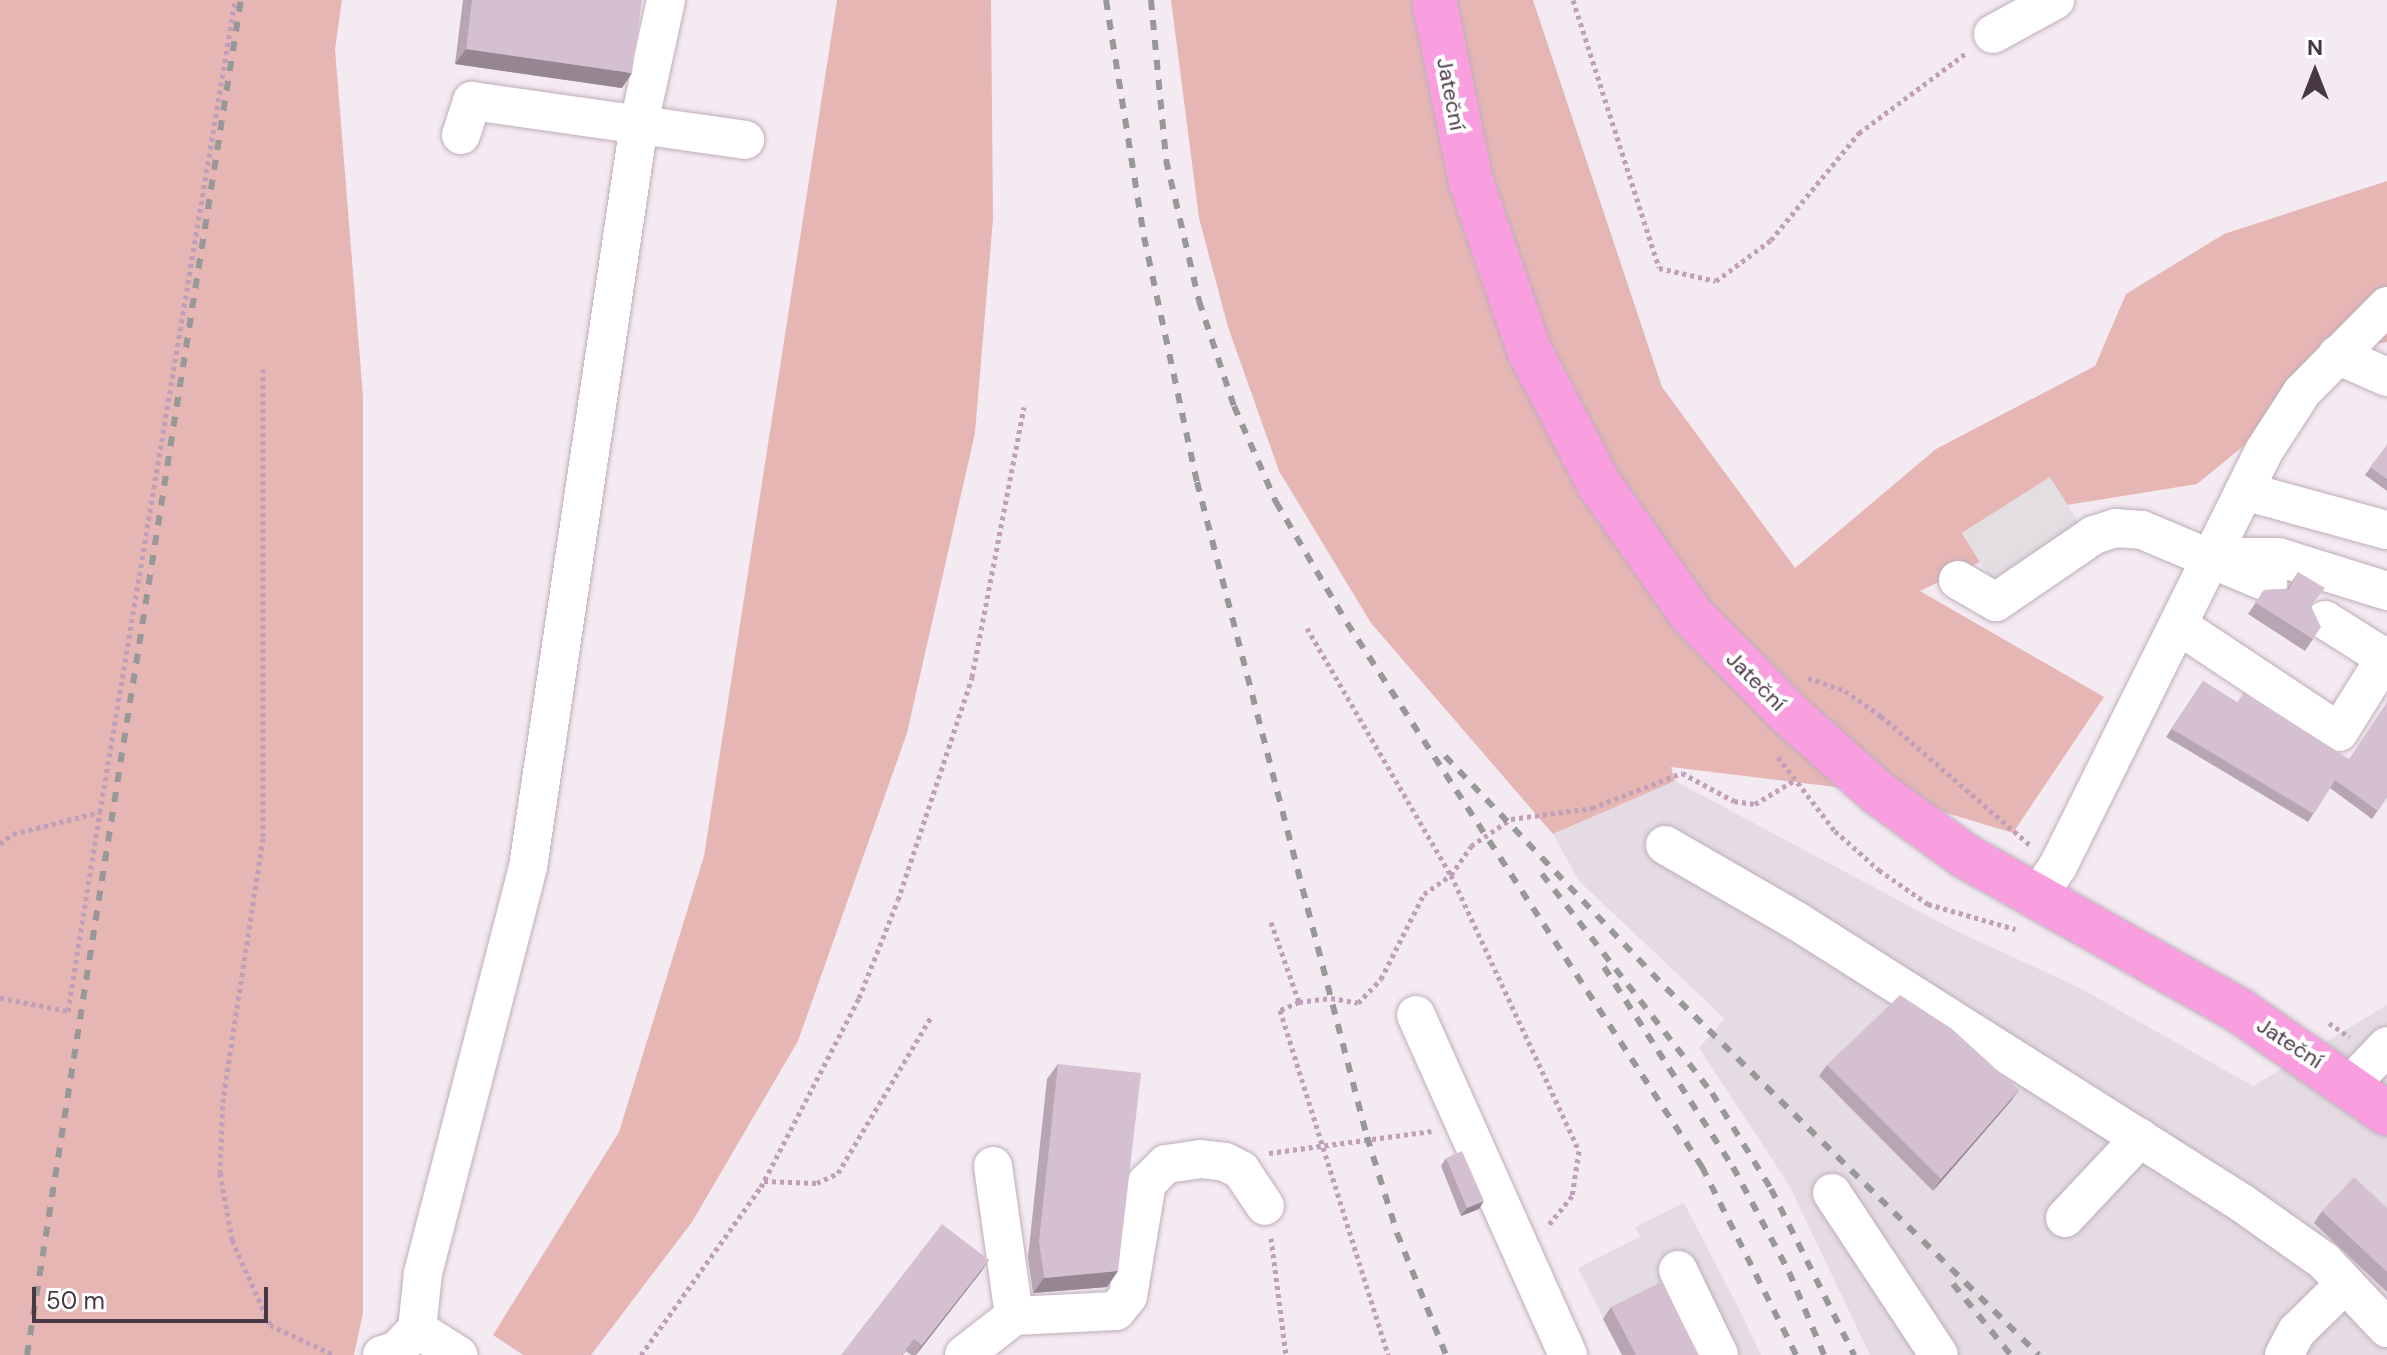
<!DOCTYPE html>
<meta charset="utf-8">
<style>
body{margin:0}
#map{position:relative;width:2387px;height:1355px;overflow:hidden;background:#f4eaf1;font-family:"DM Sans",sans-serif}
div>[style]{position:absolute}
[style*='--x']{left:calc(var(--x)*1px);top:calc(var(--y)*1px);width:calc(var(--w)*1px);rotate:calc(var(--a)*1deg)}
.industrial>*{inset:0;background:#e4dbe3}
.green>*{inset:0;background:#e6b6b5}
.parking>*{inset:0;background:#e3dee2}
.path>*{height:5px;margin-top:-2.5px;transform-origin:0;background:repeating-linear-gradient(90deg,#c09fb9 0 4px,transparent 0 8px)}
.roads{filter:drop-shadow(0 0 2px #bfadbb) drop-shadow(0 0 2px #bfadbb)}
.minor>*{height:38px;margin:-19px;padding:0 19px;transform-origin:19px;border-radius:19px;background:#fff}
.major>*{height:44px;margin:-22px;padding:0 22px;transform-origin:22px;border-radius:22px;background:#f99edf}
.rail>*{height:6px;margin-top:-3px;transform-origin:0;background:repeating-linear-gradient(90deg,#989898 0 10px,transparent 0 20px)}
.wall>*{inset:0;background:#b7a5b4}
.shaded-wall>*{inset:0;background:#958692}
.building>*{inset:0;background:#d5c0d1}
span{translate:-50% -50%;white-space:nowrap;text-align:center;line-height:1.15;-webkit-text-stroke:8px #fff;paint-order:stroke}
.street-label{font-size:22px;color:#483845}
.north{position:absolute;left:2275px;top:32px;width:80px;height:80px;-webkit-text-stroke:6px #fff;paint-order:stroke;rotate:0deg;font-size:22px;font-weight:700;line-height:32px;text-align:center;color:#483845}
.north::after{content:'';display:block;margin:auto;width:28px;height:36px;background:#483845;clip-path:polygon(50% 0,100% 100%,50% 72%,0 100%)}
.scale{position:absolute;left:32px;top:1287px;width:236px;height:36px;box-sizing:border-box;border:4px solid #483845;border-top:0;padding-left:10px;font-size:24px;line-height:28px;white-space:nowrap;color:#483845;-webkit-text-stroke:6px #fff;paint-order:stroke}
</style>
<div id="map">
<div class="industrial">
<div style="clip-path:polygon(1675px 781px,1954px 930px,2078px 987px,2253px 1086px,2387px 1005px,2387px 1355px,1870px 1355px,1789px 1185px,1699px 1048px,1725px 1019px,1579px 881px,1553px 834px)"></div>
<div style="clip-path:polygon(1684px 1203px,1739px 1309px,1761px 1355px,1622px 1355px,1578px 1268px,1640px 1237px,1635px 1227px)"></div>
</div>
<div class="green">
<div style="clip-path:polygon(0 0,342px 0,335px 49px,363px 397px,363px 1313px,354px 1355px,0 1355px)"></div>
<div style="clip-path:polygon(837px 0,991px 0,993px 219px,975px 433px,907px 733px,798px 1041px,692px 1222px,591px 1355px,523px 1355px,493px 1335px,619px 1132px,704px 856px)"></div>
<div style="clip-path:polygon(1171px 0,1533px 0,1662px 387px,1795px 568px,1936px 449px,2095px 366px,2126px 294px,2224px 234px,2387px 181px,2387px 342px,2315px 354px,2258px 434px,2197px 484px,2067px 505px,2049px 478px,1962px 533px,1980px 562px,1920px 591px,2104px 697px,2013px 833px,1877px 792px,1671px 767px,1675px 781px,1553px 834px,1371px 623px,1279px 471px,1228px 327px,1199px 218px)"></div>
</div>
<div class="parking">
<div style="clip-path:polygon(2050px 477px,2079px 523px,1991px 580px,1962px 533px)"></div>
</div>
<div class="path">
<div style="--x:1573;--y:0;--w:281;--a:72.2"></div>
<div style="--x:1659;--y:268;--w:58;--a:12.8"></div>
<div style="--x:1716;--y:281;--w:69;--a:-36.7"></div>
<div style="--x:1771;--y:240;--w:139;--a:-50.6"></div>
<div style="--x:1859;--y:133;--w:132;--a:-36.7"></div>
<div style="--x:263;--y:369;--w:469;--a:90"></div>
<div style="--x:263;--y:838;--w:263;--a:98.7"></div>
<div style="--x:223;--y:1098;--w:75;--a:92.3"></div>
<div style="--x:220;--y:1173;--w:68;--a:79.8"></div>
<div style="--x:232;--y:1240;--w:93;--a:65.9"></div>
<div style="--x:270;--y:1325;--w:71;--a:25.1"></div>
<div style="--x:1307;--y:628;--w:286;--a:59.8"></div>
<div style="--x:1451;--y:875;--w:304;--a:65.1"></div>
<div style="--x:1579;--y:1151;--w:46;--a:98.8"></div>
<div style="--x:1572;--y:1196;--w:40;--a:129"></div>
<div style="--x:1808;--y:678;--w:39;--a:19"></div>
<div style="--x:1845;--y:691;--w:44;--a:34.8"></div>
<div style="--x:1881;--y:716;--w:198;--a:40.9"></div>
<div style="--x:1778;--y:757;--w:93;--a:52.4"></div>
<div style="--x:1835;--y:831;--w:59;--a:41.6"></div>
<div style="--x:1879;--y:870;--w:60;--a:34.8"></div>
<div style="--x:1928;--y:904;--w:91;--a:16"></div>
<div style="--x:0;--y:844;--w:16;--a:-38"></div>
<div style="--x:13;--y:834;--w:90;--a:-14.2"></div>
<div style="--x:100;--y:812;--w:823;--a:-80.56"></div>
<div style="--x:1271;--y:922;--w:85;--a:70.7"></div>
<div style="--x:1299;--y:1002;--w:21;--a:157"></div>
<div style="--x:1280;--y:1010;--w:362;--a:72.6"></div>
<div style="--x:0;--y:998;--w:69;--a:10.8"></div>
<div style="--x:68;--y:1011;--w:202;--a:-80.9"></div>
<div style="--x:1299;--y:1002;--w:32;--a:-7"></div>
<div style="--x:1331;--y:998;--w:27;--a:10"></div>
<div style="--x:1358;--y:1003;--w:33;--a:-46"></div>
<div style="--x:1381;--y:979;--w:95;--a:-63.2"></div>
<div style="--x:1424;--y:894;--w:33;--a:-35"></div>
<div style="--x:1451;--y:875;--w:35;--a:-55"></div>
<div style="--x:1471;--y:846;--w:48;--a:-34"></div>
<div style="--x:1511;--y:819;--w:82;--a:-7.7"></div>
<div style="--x:1592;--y:808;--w:97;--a:-21.3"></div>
<div style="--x:1682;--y:773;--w:59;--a:28.3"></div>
<div style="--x:1734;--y:801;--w:21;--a:8"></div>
<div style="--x:1755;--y:804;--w:47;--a:-31"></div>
<div style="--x:2329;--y:1023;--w:25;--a:34"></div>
<div style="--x:1269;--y:1153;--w:164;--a:-7.7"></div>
<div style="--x:764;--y:1181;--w:53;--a:2.2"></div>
<div style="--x:817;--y:1183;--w:23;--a:-25"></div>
<div style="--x:838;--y:1173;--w:182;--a:-59.2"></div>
<div style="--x:1271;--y:1238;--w:118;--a:82.7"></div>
<div style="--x:641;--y:1355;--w:206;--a:-54.5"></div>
<div style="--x:761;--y:1187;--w:213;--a:-62.6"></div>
<div style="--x:859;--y:998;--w:105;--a:-68.3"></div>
<div style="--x:898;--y:900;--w:235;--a:-71.6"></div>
<div style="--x:972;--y:677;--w:275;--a:-79.1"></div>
</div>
<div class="roads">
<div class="minor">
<div style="--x:1993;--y:34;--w:71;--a:-28.7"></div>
<div style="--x:461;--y:135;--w:36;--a:-72"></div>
<div style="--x:472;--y:101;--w:276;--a:8.1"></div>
<div style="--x:2337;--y:355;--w:55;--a:23.7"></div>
<div style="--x:2244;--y:491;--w:148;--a:15.3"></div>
<div style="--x:2225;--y:557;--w:53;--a:0"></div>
<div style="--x:2278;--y:557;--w:114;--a:17.3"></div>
<div style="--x:1958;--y:580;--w:44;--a:30.1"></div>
<div style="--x:1996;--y:602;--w:119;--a:-34.4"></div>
<div style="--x:2094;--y:535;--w:22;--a:-18"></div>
<div style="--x:2115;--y:528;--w:27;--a:4"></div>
<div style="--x:2142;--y:530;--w:137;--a:22.8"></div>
<div style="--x:2325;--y:620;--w:71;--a:32.3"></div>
<div style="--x:2178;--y:625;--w:193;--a:33.6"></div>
<div style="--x:2339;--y:732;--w:91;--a:-58.1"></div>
<div style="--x:1665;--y:845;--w:150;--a:30"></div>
<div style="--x:1795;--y:920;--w:529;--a:32.34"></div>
<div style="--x:2242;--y:1203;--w:100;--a:35.3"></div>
<div style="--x:2324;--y:1261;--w:92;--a:46.8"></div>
<div style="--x:2037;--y:898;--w:38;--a:-57"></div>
<div style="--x:2058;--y:866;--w:463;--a:-63.6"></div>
<div style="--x:2264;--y:451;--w:70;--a:-57.2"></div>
<div style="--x:2302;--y:392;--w:121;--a:-45.3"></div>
<div style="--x:1416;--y:1015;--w:372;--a:65.9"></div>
<div style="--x:2351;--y:1084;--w:52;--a:-46.5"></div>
<div style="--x:993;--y:1166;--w:151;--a:82"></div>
<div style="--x:1832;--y:1193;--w:194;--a:56.6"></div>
<div style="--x:2065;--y:1218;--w:110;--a:-46.8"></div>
<div style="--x:1678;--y:1270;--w:94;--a:64.2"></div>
<div style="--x:417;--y:1329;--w:49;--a:32.4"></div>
<div style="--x:382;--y:1355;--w:15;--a:-16"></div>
<div style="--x:396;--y:1351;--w:30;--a:-46"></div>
<div style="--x:417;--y:1329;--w:56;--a:-83.9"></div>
<div style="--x:423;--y:1273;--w:419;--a:-75.5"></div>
<div style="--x:528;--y:867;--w:751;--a:-81.5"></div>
<div style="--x:639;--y:124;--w:127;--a:-77.7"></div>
<div style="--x:964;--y:1355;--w:63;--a:-38"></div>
<div style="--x:1014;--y:1316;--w:102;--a:-2.8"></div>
<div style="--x:1116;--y:1311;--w:19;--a:-51"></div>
<div style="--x:1128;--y:1296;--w:115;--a:-80.5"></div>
<div style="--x:1147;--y:1183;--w:27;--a:-45"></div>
<div style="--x:1166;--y:1164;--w:35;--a:-8"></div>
<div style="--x:1201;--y:1159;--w:24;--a:7"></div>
<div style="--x:1225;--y:1162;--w:18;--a:27"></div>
<div style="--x:1241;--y:1170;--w:43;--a:56.3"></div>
<div style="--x:2284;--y:1355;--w:27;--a:-62"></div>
<div style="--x:2297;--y:1331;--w:67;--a:-44.4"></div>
</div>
<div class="major">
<div style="--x:1434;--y:0;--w:186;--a:78.5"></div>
<div style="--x:1471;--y:182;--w:180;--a:70.9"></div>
<div style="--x:1530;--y:352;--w:149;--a:62.4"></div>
<div style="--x:1599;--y:484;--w:159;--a:54.7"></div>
<div style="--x:1691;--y:614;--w:137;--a:45.6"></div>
<div style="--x:1787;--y:712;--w:120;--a:41.6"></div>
<div style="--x:1877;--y:792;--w:109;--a:36"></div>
<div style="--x:1965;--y:856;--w:316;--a:29.4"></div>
<div style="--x:2240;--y:1011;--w:179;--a:34.8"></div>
</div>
</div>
<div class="rail">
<div style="--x:1106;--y:0;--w:240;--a:80.9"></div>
<div style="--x:1144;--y:237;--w:251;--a:77.8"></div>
<div style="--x:1197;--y:482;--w:677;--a:75.45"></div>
<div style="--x:1367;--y:1137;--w:101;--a:72.6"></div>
<div style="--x:1397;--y:1233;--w:131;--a:68.1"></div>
<div style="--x:1151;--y:0;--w:161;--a:84.6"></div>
<div style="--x:1166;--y:160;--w:145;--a:76.8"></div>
<div style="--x:1199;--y:301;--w:111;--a:71.6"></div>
<div style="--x:1234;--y:406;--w:105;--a:66.4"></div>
<div style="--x:1276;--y:502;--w:140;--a:59.6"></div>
<div style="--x:1347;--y:623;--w:650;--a:56.87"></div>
<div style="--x:1702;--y:1167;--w:210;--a:63.4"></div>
<div style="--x:1445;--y:756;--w:320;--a:46.4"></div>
<div style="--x:1666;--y:988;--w:523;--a:44.54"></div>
<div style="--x:1542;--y:874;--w:277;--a:52.2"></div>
<div style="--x:1712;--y:1093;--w:113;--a:58.4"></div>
<div style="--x:1771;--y:1189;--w:186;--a:63.4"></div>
<div style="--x:1604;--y:967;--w:238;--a:57.2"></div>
<div style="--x:1733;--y:1167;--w:119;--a:61.9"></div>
<div style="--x:1789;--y:1272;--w:90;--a:67.1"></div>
<div style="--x:1953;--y:1284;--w:92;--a:50.8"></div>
<div style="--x:27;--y:1355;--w:1372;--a:-81.03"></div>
</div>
<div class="wall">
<div style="clip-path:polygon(463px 0,642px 0,622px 88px,455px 64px)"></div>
<div style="clip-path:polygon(2387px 445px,2387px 491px,2365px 475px)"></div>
<div style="clip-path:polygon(2298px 572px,2312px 607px,2313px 639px,2305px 651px,2248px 614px,2264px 590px,2287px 589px)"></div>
<div style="clip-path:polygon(2203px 681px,2387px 797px,2372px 819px,2330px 788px,2308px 822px,2166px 737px)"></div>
<div style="clip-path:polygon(1058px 1064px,1118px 1271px,1107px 1287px,1033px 1293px,1028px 1257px,1047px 1079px)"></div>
<div style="clip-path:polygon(1827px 1065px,2019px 1090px,2010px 1102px,1933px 1191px,1819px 1076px)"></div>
<div style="clip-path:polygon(1446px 1158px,1479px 1209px,1461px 1216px,1441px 1166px)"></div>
<div style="clip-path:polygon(2387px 1208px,2387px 1292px,2314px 1223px,2322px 1211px)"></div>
<div style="clip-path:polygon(989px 1260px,916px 1355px,911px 1355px,906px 1351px,903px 1355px,841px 1355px)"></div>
<div style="clip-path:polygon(1611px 1307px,1699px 1355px,1622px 1355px,1603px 1319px)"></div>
</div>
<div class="shaded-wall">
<div style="clip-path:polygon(466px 49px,632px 73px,622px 88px,455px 64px)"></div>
<div style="clip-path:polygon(2019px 1090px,2010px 1102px,1933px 1191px,1941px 1179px)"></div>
<div style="clip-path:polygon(1484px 1201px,1479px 1209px,1461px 1216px,1467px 1208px)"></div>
<div style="clip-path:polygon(989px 1260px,981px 1272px,916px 1355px,922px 1345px)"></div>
<div style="clip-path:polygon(1118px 1271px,1107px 1287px,1033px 1293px,1044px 1278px)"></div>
</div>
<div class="building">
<div style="clip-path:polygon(472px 0,642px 0,632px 73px,466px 49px)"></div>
<div style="clip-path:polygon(2387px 445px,2387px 479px,2370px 467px)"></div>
<div style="clip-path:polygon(2298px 572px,2325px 588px,2311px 606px,2321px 627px,2313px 639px,2256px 603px,2264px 590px,2289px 589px)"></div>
<div style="clip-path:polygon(2203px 681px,2237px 703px,2244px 692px,2349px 759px,2387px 702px,2387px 797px,2378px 811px,2335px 780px,2314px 814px,2172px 729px)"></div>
<div style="clip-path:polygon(1900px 995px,1952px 1029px,2019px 1090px,1941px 1179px,1827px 1065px)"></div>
<div style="clip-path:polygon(1058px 1064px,1141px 1073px,1118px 1271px,1044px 1278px,1039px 1241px)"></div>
<div style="clip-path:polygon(1462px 1151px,1484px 1201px,1467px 1208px,1446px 1158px)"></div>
<div style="clip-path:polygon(2354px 1177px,2387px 1208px,2387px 1272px,2322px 1211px)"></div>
<div style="clip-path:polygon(942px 1224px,989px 1260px,922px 1345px,914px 1339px,902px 1355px,841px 1355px)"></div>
<div style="clip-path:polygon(1661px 1282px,1699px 1355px,1636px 1355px,1611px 1307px)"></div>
</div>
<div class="street-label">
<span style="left:1451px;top:94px;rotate:79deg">Jateční</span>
<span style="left:1756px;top:681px;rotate:45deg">Jateční</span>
<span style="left:2290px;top:1043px;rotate:33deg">Jateční</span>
</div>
<div class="north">N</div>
<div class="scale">50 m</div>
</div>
